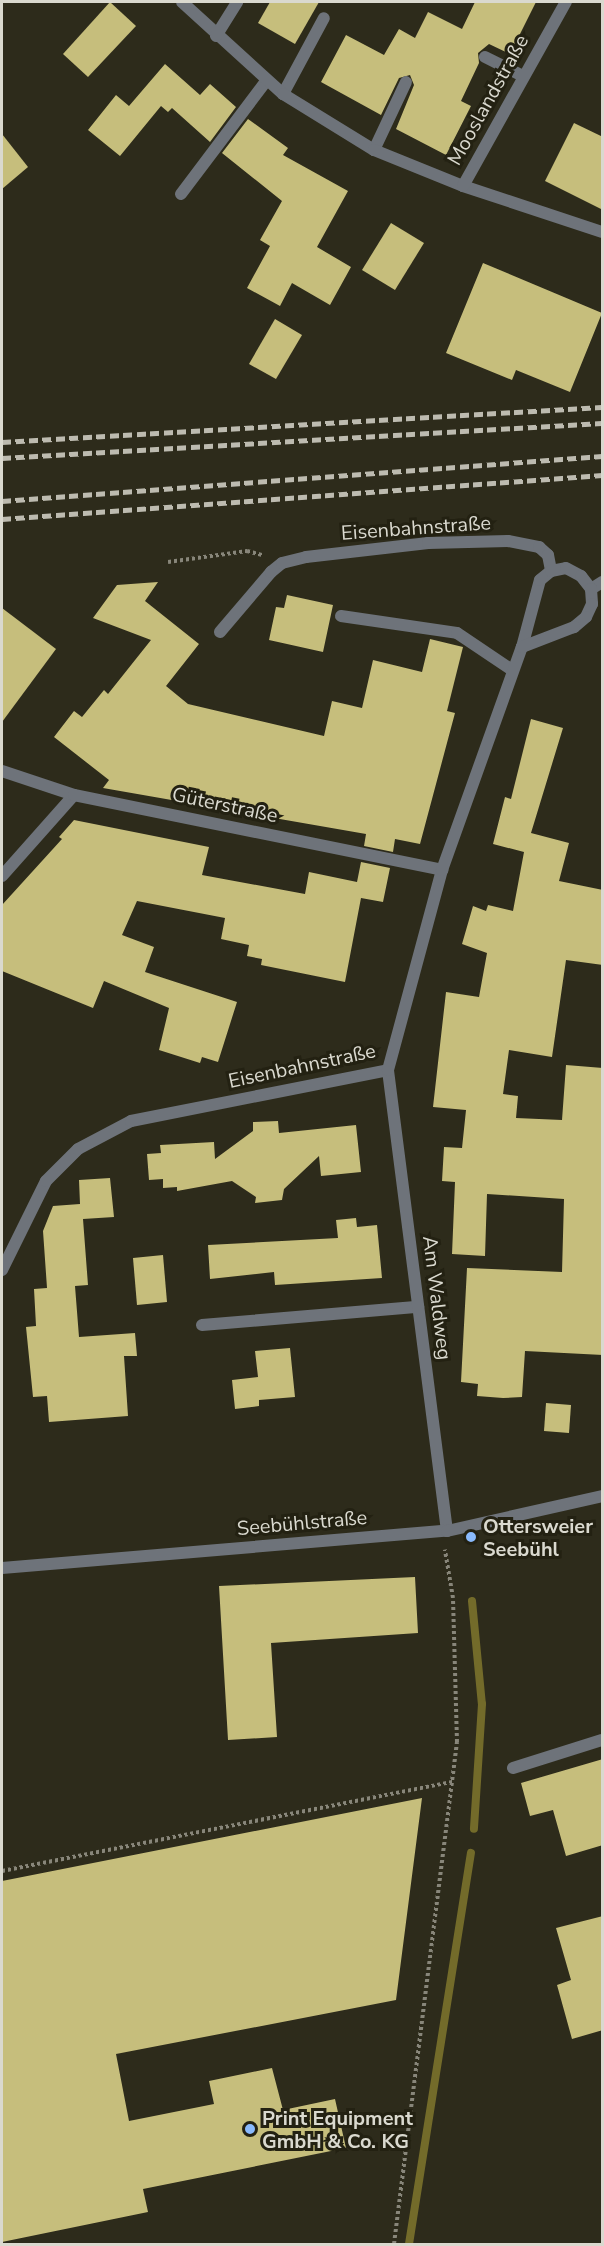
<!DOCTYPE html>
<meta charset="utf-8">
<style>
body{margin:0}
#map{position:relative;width:604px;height:2246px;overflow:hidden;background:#2d2b1b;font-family:"Nunito Sans",sans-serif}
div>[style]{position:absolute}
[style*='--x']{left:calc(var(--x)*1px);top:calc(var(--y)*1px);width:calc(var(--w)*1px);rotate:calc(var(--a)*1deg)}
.stream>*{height:8px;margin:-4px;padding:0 4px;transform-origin:4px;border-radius:4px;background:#736b2a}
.building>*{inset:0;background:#c6be7c}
.path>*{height:4px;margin-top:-2px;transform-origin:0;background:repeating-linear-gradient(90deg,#88867a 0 3px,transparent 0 6px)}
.lane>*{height:12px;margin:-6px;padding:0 6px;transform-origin:6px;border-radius:6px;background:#6e737a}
.street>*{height:12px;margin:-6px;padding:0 6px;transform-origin:6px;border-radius:6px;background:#6e737a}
.rail>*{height:4.5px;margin-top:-2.25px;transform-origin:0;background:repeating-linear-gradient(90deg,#bdbbb0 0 9px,transparent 0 13.5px)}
.dots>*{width:16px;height:16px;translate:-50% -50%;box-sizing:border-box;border:3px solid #232112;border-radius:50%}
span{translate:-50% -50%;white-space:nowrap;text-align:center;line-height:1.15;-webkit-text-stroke:6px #232112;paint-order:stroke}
.street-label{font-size:20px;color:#dad9cf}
.poi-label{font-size:20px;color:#dad9cf;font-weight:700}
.left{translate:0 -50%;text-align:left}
.frame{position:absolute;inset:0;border:3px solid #dad9cf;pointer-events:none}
</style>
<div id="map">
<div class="stream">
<div style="--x:472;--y:1601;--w:103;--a:84.5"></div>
<div style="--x:482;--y:1704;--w:125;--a:93.7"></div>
<div style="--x:409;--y:2244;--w:396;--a:-81"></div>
</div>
<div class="building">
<div style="clip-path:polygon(110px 2px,136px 26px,88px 77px,63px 54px)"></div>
<div style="clip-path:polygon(270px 2px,319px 2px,295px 44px,258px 23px)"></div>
<div style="clip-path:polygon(475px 2px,536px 2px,510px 54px,489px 44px,478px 53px,479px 63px,461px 101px,471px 106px,446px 155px,396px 129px,414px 85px,410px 75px,399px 78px,381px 115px,321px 82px,346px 35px,384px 55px,399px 29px,415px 38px,428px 12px,462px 29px)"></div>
<div style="clip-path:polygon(165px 64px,200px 95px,210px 84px,236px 107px,210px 142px,172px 108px,168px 112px,161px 106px,120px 156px,88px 130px,116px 95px,129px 106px)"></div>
<div style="clip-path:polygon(248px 119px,288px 148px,283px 155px,348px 191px,317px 247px,351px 267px,330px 305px,292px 283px,280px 306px,247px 288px,270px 246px,260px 240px,282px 201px,222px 153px)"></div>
<div style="clip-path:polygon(574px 123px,603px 137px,603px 210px,545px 181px)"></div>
<div style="clip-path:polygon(2px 134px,28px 167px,2px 189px)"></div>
<div style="clip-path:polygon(391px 223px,424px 243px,395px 290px,362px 270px)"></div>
<div style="clip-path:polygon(483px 263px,602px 313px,570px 392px,516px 370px,512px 380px,446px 353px)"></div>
<div style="clip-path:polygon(275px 319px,302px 335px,276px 379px,249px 364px)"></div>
<div style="clip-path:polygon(158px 582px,145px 601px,199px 644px,166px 686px,188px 704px,324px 736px,332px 701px,362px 708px,373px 660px,422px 672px,430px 639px,463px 647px,447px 711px,455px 713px,420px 844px,395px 839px,393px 852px,364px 846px,366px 834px,103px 788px,109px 780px,54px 737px,74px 711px,82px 717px,104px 690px,108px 694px,151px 640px,93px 618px,117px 585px)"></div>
<div style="clip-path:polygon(287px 595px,333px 605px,323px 652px,269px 640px,276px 607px,284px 608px)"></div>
<div style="clip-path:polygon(2px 608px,56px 649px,2px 722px)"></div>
<div style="clip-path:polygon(531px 719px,563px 728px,531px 833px,569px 843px,559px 881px,603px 890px,603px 965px,566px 960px,552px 1057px,509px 1050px,503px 1094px,518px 1096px,516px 1118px,562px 1120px,566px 1065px,603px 1068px,603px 1355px,525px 1351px,522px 1397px,503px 1398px,477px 1396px,478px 1384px,461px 1382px,467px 1268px,562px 1272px,564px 1199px,487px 1194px,485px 1256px,452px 1254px,455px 1182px,442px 1181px,444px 1147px,462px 1148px,466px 1110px,433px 1107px,446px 992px,479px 997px,487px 953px,462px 944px,473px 906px,486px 911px,488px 905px,513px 911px,524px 852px,493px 844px,505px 797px,511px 799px)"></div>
<div style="clip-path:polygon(74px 820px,209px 847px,202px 875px,305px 894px,309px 872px,357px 882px,361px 862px,390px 868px,383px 902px,361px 898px,345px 982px,261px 965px,262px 959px,247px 956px,249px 945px,221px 939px,225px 918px,137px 901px,122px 935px,154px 947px,145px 972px,237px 1002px,218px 1062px,202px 1057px,200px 1063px,159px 1050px,169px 1008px,104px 981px,93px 1008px,2px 971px,2px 905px,62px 839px,59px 837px)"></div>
<div style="clip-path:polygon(278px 1121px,279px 1133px,356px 1125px,361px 1172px,321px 1176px,319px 1156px,284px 1189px,282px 1200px,255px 1203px,256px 1197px,232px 1181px,177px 1191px,177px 1187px,163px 1188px,163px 1179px,149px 1180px,147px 1154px,161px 1153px,160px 1145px,214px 1142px,215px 1159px,253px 1131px,253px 1122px)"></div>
<div style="clip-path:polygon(110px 1178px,114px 1217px,83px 1219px,88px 1285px,75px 1286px,79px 1337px,135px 1333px,137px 1356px,124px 1356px,128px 1416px,49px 1422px,47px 1396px,33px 1397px,26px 1327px,36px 1326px,34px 1289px,47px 1288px,43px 1231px,53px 1206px,80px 1204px,79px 1180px)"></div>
<div style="clip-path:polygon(356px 1218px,357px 1227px,377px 1225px,382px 1278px,275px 1285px,274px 1272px,210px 1279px,208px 1245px,338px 1238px,336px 1220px)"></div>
<div style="clip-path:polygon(163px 1255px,167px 1302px,137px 1305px,133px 1258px)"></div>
<div style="clip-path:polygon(290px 1348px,295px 1397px,259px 1400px,259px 1406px,235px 1409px,232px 1380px,258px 1377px,255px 1351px)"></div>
<div style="clip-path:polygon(546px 1403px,571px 1405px,569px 1433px,544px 1431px)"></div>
<div style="clip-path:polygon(415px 1577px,418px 1633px,271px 1643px,277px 1737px,228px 1740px,219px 1586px)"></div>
<div style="clip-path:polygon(603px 1759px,603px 1845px,566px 1856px,553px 1810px,530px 1816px,521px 1783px)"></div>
<div style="clip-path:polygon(422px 1798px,396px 2000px,116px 2054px,129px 2121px,214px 2104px,209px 2081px,272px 2068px,283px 2110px,335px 2099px,346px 2148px,143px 2189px,148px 2212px,2px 2242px,2px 1881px)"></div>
<div style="clip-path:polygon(603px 1916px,603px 2030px,572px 2039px,557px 1985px,571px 1980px,556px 1928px)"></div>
</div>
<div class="path">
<div style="--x:168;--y:562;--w:80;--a:-7.9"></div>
<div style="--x:247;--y:551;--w:16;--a:15"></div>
<div style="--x:2;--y:1871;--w:460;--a:-11.2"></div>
<div style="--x:394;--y:2244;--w:506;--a:-82.85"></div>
<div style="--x:457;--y:1742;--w:144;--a:-91.6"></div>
<div style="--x:453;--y:1598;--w:49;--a:-99.5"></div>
</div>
<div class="lane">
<div style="--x:485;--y:57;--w:42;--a:26.6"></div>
<div style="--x:283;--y:94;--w:86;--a:-61.7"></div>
<div style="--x:374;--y:150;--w:75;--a:-64.8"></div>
<div style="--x:181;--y:194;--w:141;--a:-53"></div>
<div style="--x:341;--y:616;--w:117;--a:8.3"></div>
<div style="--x:457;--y:633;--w:66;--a:33.9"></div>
<div style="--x:220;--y:632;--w:79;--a:-49.6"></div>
<div style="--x:2;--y:876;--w:108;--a:-48.4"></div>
<div style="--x:513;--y:1768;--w:93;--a:-17.5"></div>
</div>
<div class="street">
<div style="--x:182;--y:2;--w:137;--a:42.3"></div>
<div style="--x:283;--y:94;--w:107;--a:31.6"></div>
<div style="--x:374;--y:150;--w:96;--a:22"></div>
<div style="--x:463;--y:186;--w:146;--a:18.3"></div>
<div style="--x:216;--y:36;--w:40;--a:-58"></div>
<div style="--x:463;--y:186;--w:211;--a:-60.8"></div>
<div style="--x:271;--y:572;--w:14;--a:-39"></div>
<div style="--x:282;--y:563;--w:25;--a:-14"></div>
<div style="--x:306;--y:557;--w:123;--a:-6.5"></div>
<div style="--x:428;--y:543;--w:80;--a:-1.4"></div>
<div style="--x:508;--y:541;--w:32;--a:11"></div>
<div style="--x:539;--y:547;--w:12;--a:42"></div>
<div style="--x:548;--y:555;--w:16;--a:79"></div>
<div style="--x:591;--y:589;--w:13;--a:-32"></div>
<div style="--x:2;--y:771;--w:76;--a:18.4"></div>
<div style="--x:74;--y:795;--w:376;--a:11.5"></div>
<div style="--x:2;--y:1270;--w:99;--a:-63.7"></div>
<div style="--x:46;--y:1181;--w:45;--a:-45"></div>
<div style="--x:78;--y:1149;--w:60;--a:-27.8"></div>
<div style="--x:131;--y:1121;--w:262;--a:-11.2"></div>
<div style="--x:202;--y:1325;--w:217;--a:-4.8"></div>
<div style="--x:447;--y:1531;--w:465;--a:-97.3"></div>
<div style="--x:388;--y:1070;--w:207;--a:-74.9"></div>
<div style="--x:442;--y:870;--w:237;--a:-70.3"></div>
<div style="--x:522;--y:647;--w:69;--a:-75"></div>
<div style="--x:540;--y:580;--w:14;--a:-39"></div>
<div style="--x:551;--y:571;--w:15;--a:-11"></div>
<div style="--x:566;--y:568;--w:17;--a:28"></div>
<div style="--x:581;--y:576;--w:16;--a:52"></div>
<div style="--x:591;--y:589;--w:15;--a:86"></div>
<div style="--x:592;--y:604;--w:14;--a:115"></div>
<div style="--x:586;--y:617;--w:16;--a:140"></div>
<div style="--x:574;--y:627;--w:56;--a:159"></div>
<div style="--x:2;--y:1568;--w:447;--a:-4.8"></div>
<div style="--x:447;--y:1531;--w:159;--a:-12.7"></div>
</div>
<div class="rail">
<div style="--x:2;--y:442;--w:601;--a:-3.34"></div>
<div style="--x:2;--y:458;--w:601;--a:-3.34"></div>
<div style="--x:2;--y:501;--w:602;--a:-4.29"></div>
<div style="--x:2;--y:519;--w:602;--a:-4.19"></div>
</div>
<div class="dots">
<div style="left:471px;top:1537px;background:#8abafc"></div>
<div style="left:250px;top:2129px;background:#8abafc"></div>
</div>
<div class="street-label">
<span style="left:488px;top:100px;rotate:-61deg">Mooslandstraße</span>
<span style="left:416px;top:528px;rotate:-4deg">Eisenbahnstraße</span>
<span style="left:225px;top:805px;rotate:12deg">Güterstraße</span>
<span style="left:302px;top:1066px;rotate:-12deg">Eisenbahnstraße</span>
<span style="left:437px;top:1298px;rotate:83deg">Am Waldweg</span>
<span style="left:302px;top:1523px;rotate:-5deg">Seebühlstraße</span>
</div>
<div class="poi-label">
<span class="left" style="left:483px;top:1538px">Ottersweier<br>Seebühl</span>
<span class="left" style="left:262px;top:2130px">Print Equipment<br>GmbH &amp; Co. KG</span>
</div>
<div class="frame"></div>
</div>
